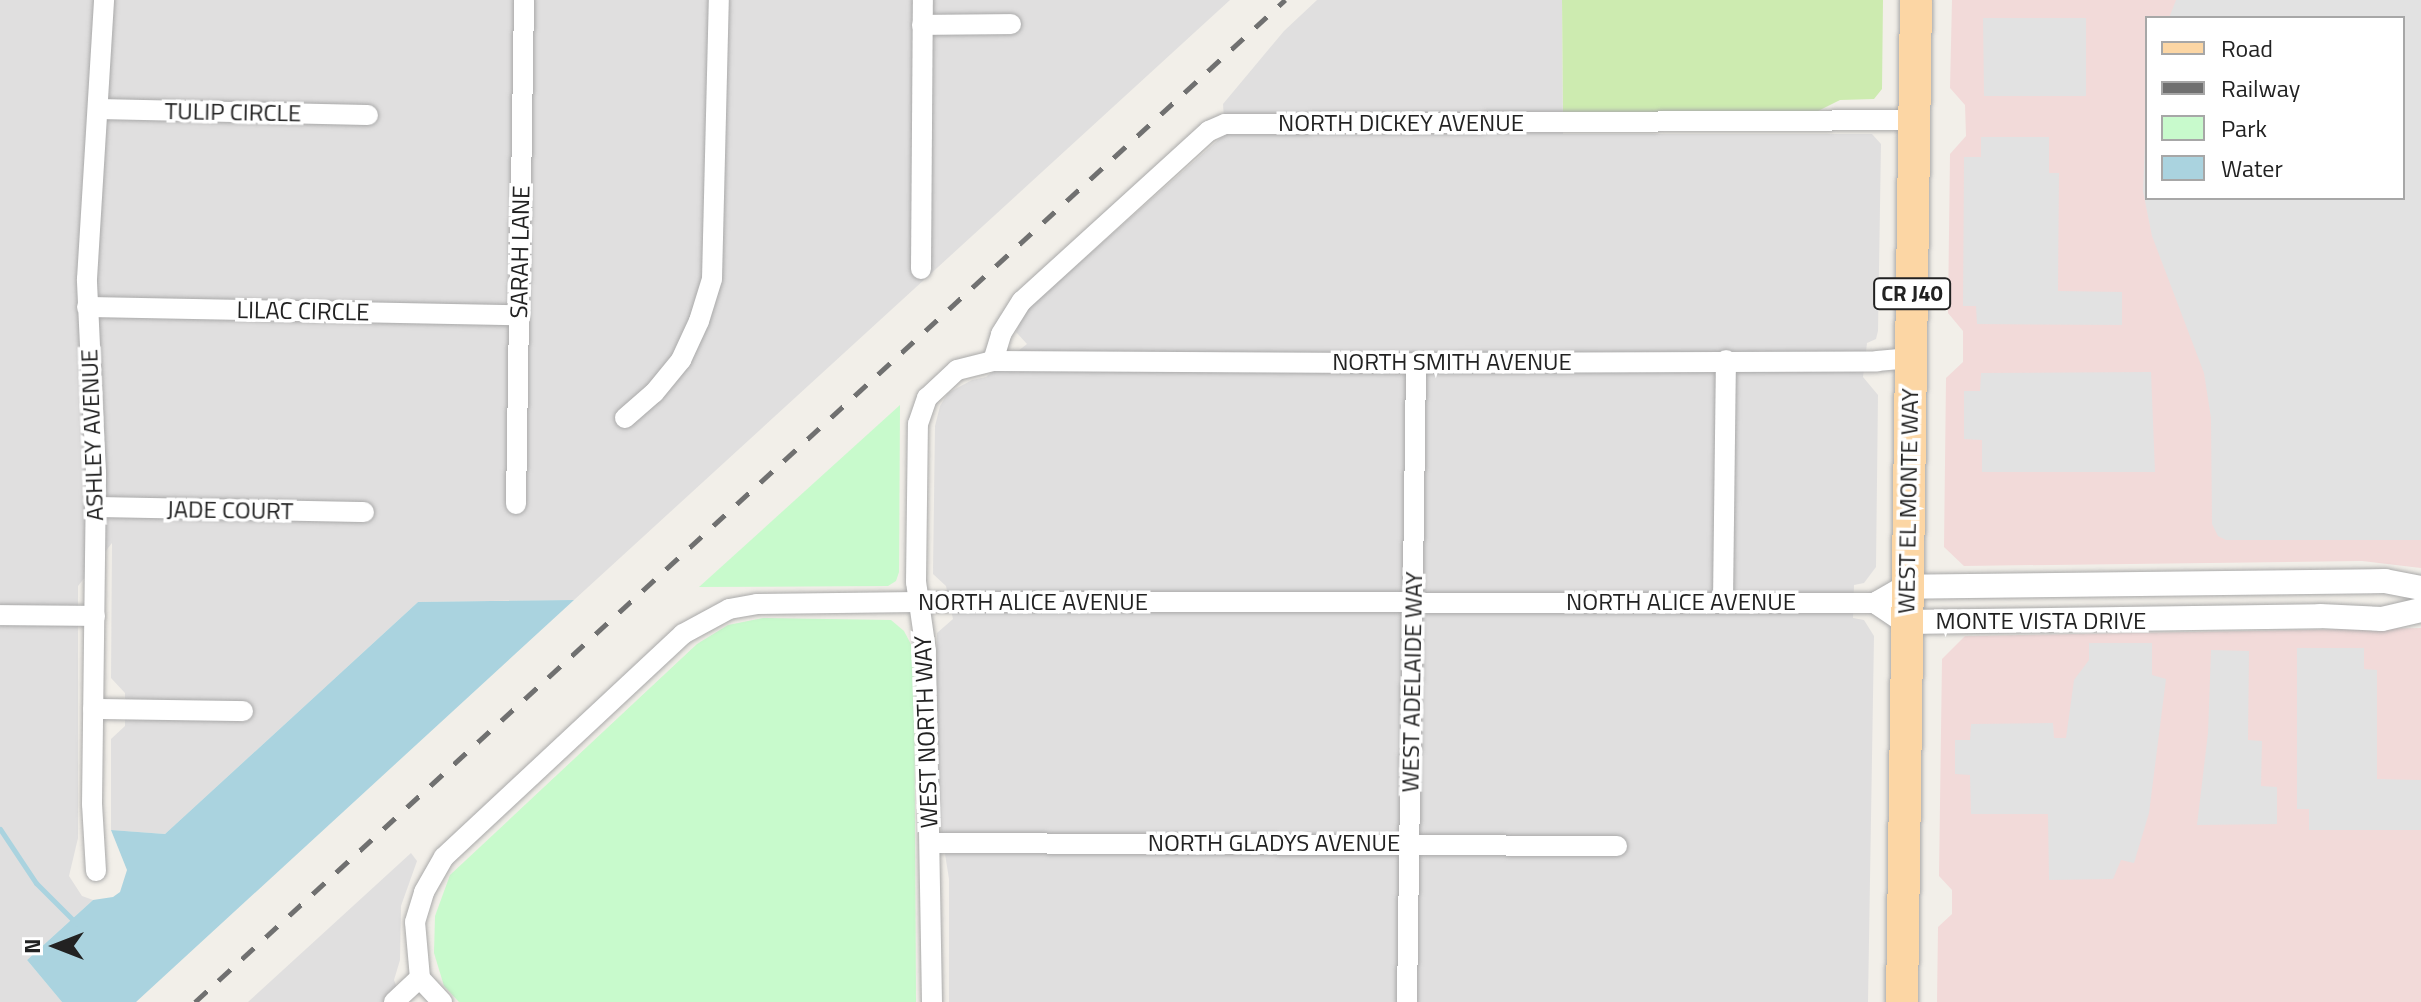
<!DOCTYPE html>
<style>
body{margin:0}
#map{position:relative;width:2421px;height:1002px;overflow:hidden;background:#f2efe9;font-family:"Titillium Web",sans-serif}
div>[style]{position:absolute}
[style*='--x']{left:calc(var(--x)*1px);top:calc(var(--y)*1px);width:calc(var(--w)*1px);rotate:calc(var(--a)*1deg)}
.residential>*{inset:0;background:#e0dfdf}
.commercial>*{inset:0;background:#f2dad9}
.grass>*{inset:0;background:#cdebb0}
.park>*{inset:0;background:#c8facc}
.parking>*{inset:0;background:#e2e2e2}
.water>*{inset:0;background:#aad3df}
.stream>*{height:5px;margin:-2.5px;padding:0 2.5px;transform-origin:2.5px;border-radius:2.5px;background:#aad3df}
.roads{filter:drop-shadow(0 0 2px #a9a9a9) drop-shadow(0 0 2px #a9a9a9)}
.minor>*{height:20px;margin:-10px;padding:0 10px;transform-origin:10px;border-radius:10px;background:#fff}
.tertiary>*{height:24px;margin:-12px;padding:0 12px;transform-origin:12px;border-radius:12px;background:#fff}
.primary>*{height:32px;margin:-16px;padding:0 16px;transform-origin:16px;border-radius:16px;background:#fcd6a4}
.rail>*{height:5px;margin-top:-2.5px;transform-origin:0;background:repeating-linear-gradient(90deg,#707070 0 16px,transparent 0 32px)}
span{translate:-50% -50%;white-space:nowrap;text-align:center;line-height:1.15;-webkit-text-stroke:7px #fff;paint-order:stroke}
.shield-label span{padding:2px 6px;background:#fff;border:2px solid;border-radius:6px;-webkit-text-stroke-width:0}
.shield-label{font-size:22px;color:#222;font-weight:700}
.street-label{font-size:24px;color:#222}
.legend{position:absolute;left:2145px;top:16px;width:260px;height:184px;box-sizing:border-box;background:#fff;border:2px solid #a7a7a7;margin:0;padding:10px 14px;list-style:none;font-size:24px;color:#222}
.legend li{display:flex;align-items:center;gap:16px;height:40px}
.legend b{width:40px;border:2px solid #a7a7a7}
.north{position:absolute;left:16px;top:906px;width:80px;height:80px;-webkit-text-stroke:6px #fff;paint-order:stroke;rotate:270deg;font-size:22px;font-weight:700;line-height:32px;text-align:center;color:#222}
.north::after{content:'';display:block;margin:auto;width:28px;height:36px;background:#222;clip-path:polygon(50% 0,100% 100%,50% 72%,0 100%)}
</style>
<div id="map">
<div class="residential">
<div style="clip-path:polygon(0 0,1230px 0,574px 600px,418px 602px,165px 834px,111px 830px,111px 739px,125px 726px,125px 693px,111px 678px,112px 543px,78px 586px,78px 838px,69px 876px,82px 896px,93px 900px,27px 960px,62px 1002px,0 1002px)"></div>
<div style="clip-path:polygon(1317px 0,1562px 0,1563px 134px,1872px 134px,1881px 144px,1878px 331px,1876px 339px,1867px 343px,1863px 377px,1878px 395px,1876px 567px,1864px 583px,1854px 585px,1853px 618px,1864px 620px,1874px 636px,1868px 1002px,949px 1002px,949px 879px,938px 810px,937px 633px,953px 619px,946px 586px,933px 574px,935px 426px,940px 406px,948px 393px,972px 380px,986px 377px,1027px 344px,1016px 332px,1024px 312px,1225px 134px,1223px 104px,1284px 31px)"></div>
<div style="clip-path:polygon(411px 853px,417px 861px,401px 906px,400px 960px,394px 980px,402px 1002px,248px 1002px)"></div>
</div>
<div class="commercial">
<div style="clip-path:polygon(evenodd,1952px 0,2421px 0,2421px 568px,2362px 561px,1964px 566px,1944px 547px,1946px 378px,1963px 362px,1963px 331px,1948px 313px,1950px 154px,1966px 136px,1965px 105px,1950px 88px,1952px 0,2147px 18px,2403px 18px,2403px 198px,2147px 198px,2147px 18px)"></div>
<div style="clip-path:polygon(2421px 628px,2421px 1002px,1937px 1002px,1938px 927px,1952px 914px,1952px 890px,1939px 876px,1942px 659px,1965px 636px)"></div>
</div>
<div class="grass">
<div style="clip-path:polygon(1562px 0,1883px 0,1882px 89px,1874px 99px,1840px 100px,1812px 114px,1563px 113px)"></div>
</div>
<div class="park">
<div style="clip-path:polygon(900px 405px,899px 572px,896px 581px,888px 586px,699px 587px)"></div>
<div style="clip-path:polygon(763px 618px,891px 620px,904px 631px,914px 650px,916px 1002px,459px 1002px,444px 986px,434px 953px,435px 916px,450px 875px,697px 644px,728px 625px)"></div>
</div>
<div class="parking">
<div style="clip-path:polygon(2176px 0,2421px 0,2421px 540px,2226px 540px,2218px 536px,2212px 524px,2211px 418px,2204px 373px,2152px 236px,2143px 191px,2147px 92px,2147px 198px,2403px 198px,2403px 18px,2169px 18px)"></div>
<div style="clip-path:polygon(1983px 18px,2086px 18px,2086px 96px,1984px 96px)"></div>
<div style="clip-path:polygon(1981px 137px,2049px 137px,2049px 173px,2059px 173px,2058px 291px,2122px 292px,2122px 325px,1977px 324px,1976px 306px,1963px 306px,1964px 157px,1981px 157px)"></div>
<div style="clip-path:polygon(2151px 372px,2155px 472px,1982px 472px,1982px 440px,1964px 439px,1964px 391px,1980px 391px,1981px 373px)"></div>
<div style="clip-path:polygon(2089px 643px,2152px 643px,2152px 675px,2166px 679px,2149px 813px,2134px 863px,2121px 860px,2113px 879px,2049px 880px,2048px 814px,1971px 814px,1970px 775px,1955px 774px,1955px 740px,1970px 740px,1971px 724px,2053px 723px,2054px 738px,2066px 738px,2074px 680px,2089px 660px)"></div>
<div style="clip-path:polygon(2297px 648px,2364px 648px,2364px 669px,2377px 670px,2377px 779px,2421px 780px,2421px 830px,2309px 830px,2309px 809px,2297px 809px)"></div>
<div style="clip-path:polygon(2211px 650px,2249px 651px,2248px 740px,2262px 741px,2261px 786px,2277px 787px,2277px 824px,2197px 825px,2208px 733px)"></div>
</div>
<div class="water">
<div style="clip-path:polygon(574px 600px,136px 1002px,62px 1002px,27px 960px,93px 900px,113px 897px,120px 892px,127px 870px,111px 830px,165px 834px,418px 602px)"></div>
</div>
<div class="stream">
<div style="--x:0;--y:829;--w:65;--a:56.3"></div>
<div style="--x:36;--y:883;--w:57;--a:45"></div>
</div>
<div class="roads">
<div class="minor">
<div style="--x:922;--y:25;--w:89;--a:-0.6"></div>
<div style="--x:98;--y:109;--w:270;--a:1.3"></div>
<div style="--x:921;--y:269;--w:269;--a:-89.6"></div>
<div style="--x:87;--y:307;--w:432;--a:1.1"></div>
<div style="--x:993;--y:361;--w:28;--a:-73"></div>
<div style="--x:1001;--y:334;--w:39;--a:-58"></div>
<div style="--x:1022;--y:301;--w:253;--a:-42.3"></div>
<div style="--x:1209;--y:131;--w:17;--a:-24"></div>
<div style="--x:1225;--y:124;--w:689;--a:-0.33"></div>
<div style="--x:625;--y:418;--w:38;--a:-41"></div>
<div style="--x:654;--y:393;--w:43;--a:-50.7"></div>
<div style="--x:681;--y:360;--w:43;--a:-65.2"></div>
<div style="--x:699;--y:321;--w:44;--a:-72.8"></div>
<div style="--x:712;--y:279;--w:279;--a:-88.6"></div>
<div style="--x:516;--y:504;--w:504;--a:-89.09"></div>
<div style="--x:95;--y:507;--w:269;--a:1.1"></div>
<div style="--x:1723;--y:601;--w:241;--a:-89.3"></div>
<div style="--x:0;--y:615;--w:95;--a:0.6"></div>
<div style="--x:93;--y:709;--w:150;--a:0.8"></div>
<div style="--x:931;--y:843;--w:686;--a:0.25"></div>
<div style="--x:96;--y:871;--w:67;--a:-93.4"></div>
<div style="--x:92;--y:804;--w:331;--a:-89.3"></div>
<div style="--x:96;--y:473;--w:194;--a:-92.7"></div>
<div style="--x:87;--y:279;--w:280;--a:-86.5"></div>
<div style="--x:394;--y:1002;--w:35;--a:-43"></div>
<div style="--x:442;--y:1002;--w:33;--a:-133"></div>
<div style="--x:420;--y:978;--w:56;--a:-95.1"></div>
<div style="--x:415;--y:922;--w:31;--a:-73"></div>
<div style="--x:424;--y:892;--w:40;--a:-60.3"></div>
<div style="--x:444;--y:857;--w:327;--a:-43"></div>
<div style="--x:683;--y:634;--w:52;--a:-28.5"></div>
<div style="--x:729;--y:609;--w:28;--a:-10"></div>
<div style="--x:757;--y:604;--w:161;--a:-0.7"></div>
<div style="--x:918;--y:602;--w:960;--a:0.06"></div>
<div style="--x:932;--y:1002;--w:351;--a:-91"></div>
<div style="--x:926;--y:651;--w:70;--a:-98.2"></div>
<div style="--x:916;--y:582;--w:158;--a:-89.3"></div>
<div style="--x:918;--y:424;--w:28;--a:-71"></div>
<div style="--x:927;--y:398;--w:41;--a:-43"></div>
<div style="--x:957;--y:370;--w:37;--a:-14"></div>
<div style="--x:993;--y:361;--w:423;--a:0.3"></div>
<div style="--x:1416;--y:363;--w:461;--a:-0.2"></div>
<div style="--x:1877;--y:361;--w:34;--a:-5"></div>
<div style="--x:1407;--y:1002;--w:639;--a:-89.19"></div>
</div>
<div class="tertiary">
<div style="--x:2421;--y:588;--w:37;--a:-169"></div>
<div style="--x:2385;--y:581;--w:479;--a:179.3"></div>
<div style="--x:1906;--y:587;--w:32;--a:150"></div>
<div style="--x:1878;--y:603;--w:34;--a:34"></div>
<div style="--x:1906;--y:622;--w:414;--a:-0.8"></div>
<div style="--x:2320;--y:616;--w:62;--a:2.8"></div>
<div style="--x:2382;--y:619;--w:40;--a:-13"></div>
</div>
<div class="primary">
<div style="--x:1902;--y:1002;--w:1002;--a:-89.2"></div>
</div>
</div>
<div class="rail">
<div style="--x:195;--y:1002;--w:1481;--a:-42.59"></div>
</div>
<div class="shield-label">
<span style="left:1912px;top:294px">CR J40</span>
</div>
<div class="street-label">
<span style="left:233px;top:112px;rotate:1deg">TULIP CIRCLE</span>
<span style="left:1401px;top:123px">NORTH DICKEY AVENUE</span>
<span style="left:520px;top:252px;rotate:-89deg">SARAH LANE</span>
<span style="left:303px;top:311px;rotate:1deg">LILAC CIRCLE</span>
<span style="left:1452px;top:362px">NORTH SMITH AVENUE</span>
<span style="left:92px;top:435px;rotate:-92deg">ASHLEY AVENUE</span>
<span style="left:1908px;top:501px;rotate:-89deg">WEST EL MONTE WAY</span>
<span style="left:230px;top:510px;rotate:1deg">JADE COURT</span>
<span style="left:1033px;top:602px">NORTH ALICE AVENUE</span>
<span style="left:1681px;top:602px">NORTH ALICE AVENUE</span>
<span style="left:2041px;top:621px">MONTE VISTA DRIVE</span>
<span style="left:1412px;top:682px;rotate:-89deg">WEST ADELAIDE WAY</span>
<span style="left:926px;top:732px;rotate:-92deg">WEST NORTH WAY</span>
<span style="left:1274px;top:843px">NORTH GLADYS AVENUE</span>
</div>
<ul class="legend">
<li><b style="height:10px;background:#fcd6a4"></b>Road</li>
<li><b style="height:10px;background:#707070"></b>Railway</li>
<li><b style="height:22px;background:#c8facc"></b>Park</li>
<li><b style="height:22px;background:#aad3df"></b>Water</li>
</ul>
<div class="north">N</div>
</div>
